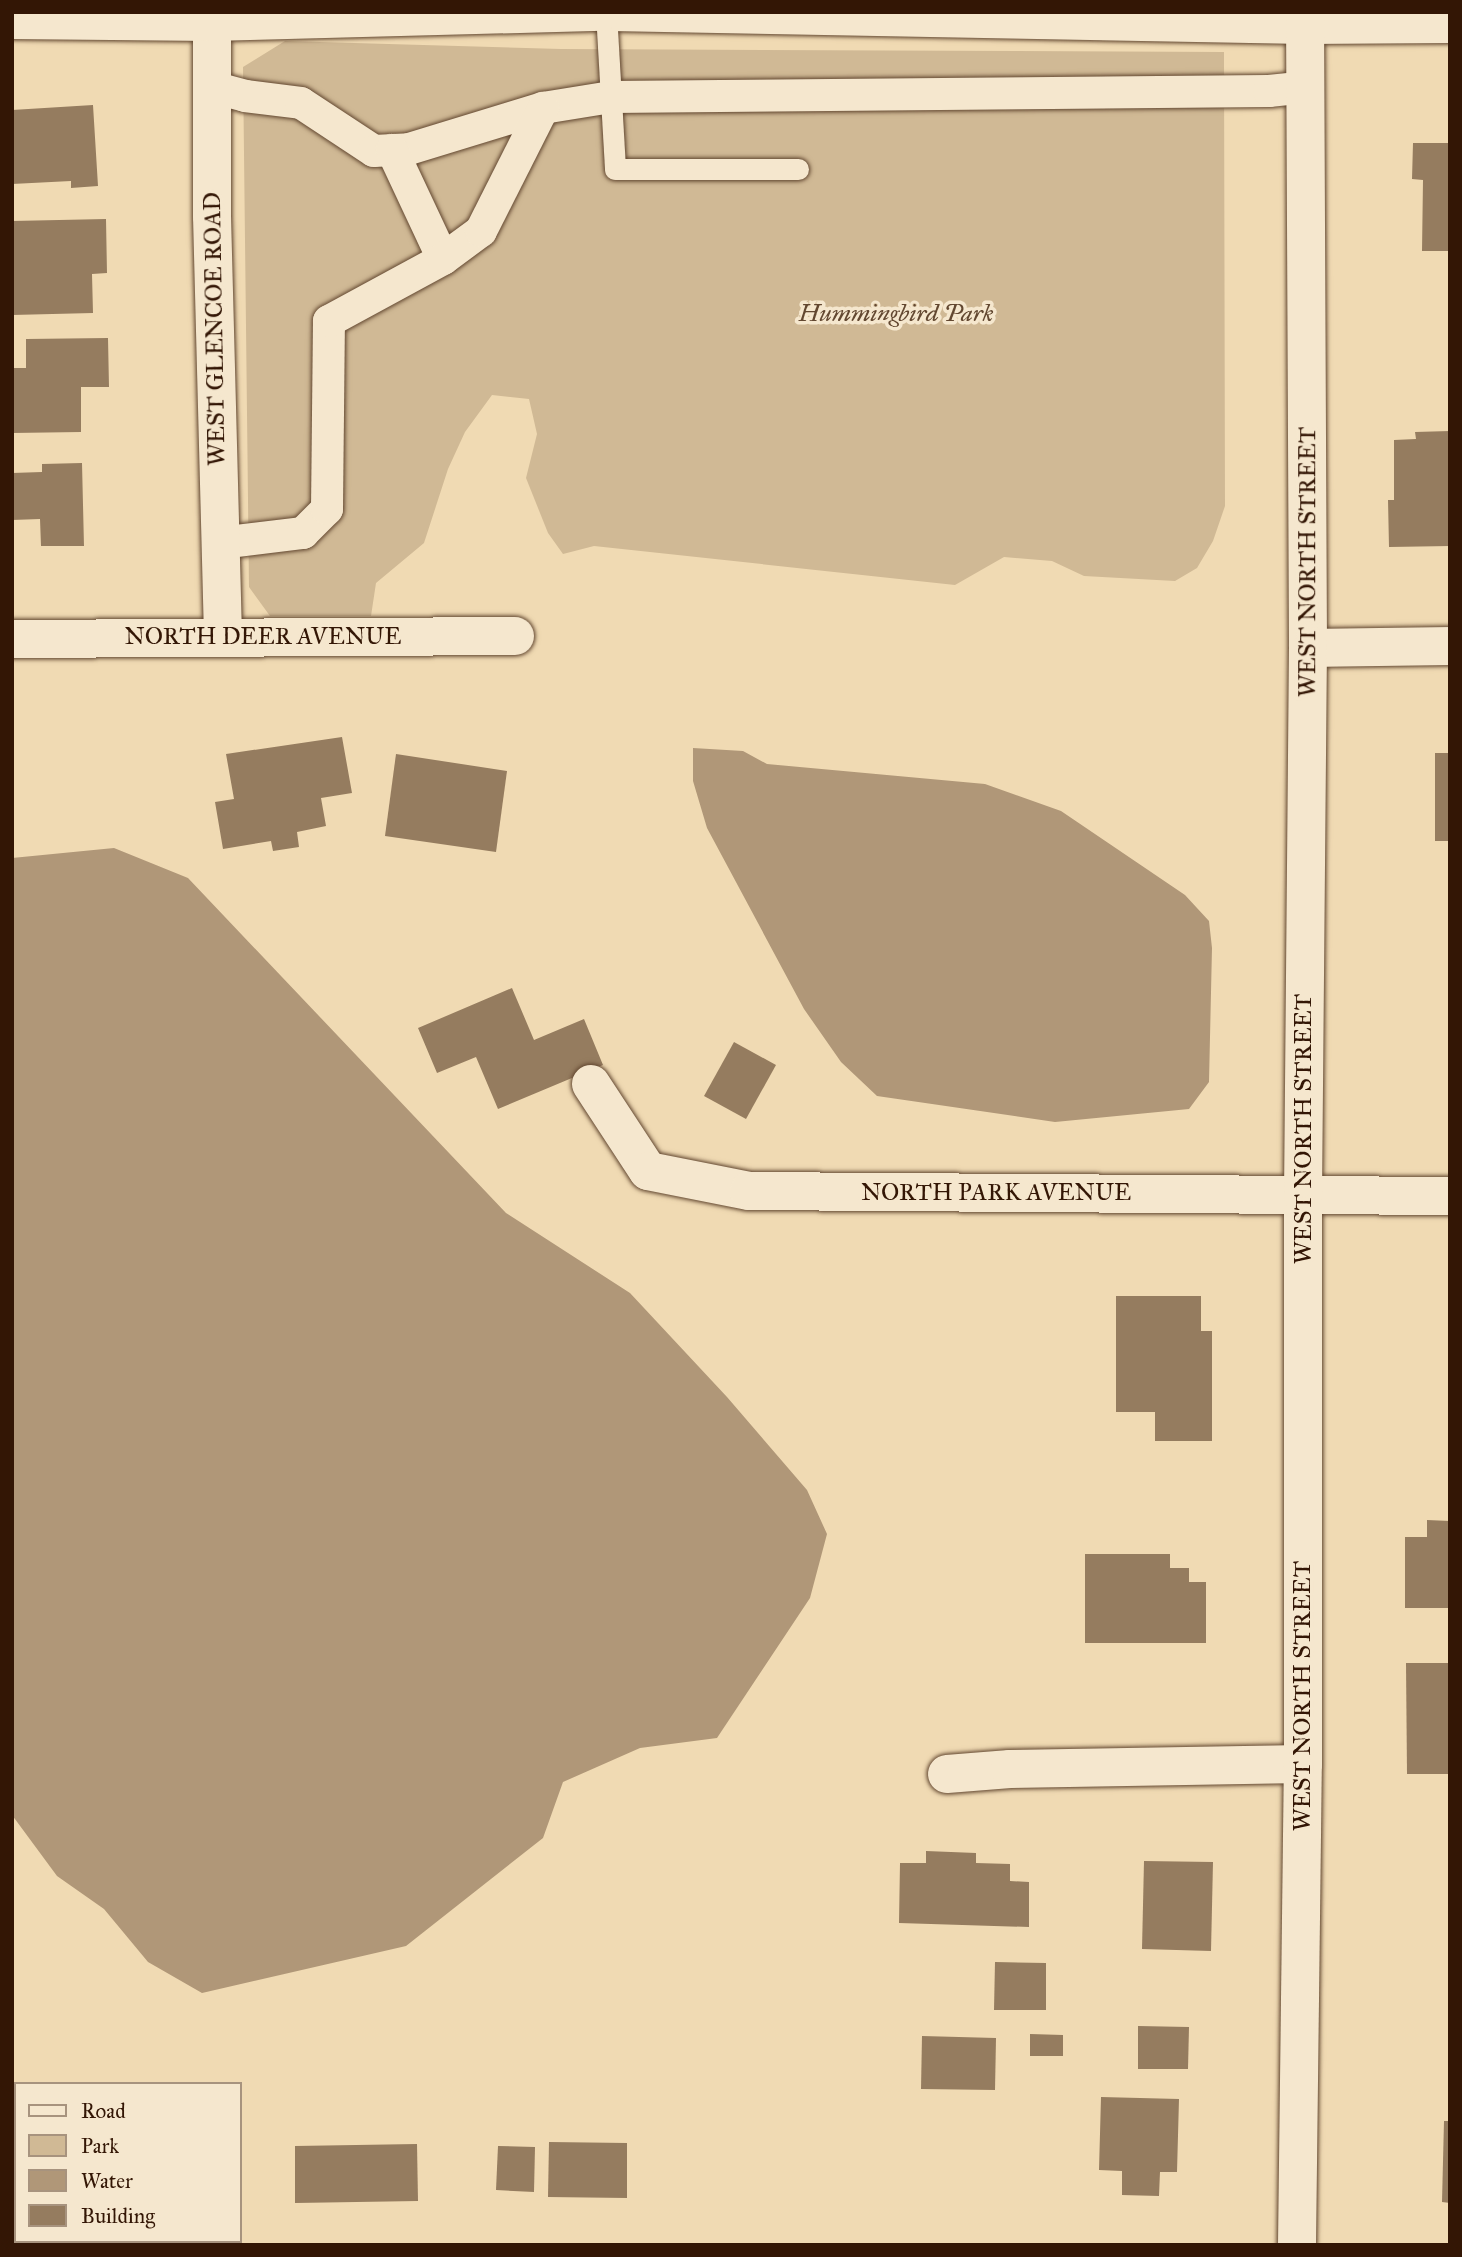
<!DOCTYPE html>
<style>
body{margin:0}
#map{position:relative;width:1462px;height:2257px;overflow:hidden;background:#f0dab3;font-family:"IM FELL Great Primer",serif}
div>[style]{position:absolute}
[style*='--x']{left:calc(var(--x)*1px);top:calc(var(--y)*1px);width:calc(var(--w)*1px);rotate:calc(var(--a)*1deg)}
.green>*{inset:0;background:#d0b995}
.water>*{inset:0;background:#b09778}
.building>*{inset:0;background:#957c5f}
.roads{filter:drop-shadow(0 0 2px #624730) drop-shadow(0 0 2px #624730)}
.service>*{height:21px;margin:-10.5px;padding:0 10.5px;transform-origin:10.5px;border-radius:10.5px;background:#f5e7ce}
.pedestrian>*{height:32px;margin:-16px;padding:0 16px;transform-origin:16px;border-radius:16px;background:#f5e7ce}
.minor>*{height:38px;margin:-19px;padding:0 19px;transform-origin:19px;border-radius:19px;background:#f5e7ce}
span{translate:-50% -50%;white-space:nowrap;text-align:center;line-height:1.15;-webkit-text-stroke:7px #f5e7ce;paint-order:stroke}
.park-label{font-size:24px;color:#624730;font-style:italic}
.street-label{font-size:24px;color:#331605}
.frame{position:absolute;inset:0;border:14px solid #331605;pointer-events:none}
.legend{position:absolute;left:14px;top:2082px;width:228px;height:161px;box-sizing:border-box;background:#f5e7ce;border:2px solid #a7937e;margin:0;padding:9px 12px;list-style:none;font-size:21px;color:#331605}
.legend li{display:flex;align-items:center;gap:14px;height:35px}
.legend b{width:35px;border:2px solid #a7937e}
</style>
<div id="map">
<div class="green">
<div style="clip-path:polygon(285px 41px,561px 49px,1224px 52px,1225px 506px,1213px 541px,1197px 568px,1175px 581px,1084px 576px,1052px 561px,1004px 557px,955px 585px,594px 546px,563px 554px,548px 533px,526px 478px,537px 434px,529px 399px,492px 395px,465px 432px,448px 469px,424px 543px,376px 583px,371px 616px,270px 616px,249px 587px,243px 67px)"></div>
</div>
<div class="water">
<div style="clip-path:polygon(693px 748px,743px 751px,767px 764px,985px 784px,1061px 811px,1185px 895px,1209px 921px,1212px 948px,1209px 1082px,1189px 1109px,1055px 1122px,877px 1096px,841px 1062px,804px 1009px,707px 828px,693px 781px)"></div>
<div style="clip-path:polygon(114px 848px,188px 878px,506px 1213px,630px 1293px,727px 1397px,807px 1490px,827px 1534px,810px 1598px,717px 1738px,640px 1748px,563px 1782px,543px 1838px,406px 1946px,202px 1993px,148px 1962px,104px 1909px,57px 1876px,12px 1815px,12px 858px)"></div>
</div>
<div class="building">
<div style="clip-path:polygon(93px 105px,98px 186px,71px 188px,71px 181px,12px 184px,12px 110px)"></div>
<div style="clip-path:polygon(1413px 143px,1450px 143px,1450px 251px,1422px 251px,1423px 180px,1412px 179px)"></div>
<div style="clip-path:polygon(106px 219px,107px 273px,92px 274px,93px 313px,12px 315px,12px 221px)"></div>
<div style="clip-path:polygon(108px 338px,109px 387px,81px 387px,81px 432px,12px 433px,12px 368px,26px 368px,26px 339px)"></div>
<div style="clip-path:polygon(1450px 431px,1450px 546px,1389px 547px,1388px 500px,1394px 500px,1394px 440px,1416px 439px,1415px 432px)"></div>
<div style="clip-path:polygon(82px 463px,84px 546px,41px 546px,40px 519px,12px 520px,12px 473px,42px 472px,42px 464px)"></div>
<div style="clip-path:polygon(342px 737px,352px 793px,321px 798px,326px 826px,297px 832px,299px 847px,273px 851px,271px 841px,223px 849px,215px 802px,234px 799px,226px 754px)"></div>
<div style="clip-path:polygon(1435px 753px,1450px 753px,1450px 841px,1435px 841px)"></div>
<div style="clip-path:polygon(396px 754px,507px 771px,496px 852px,385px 836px)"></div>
<div style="clip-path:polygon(512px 988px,534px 1040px,584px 1019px,603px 1065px,498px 1109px,476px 1057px,437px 1073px,418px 1028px)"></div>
<div style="clip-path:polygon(734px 1042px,776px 1065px,746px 1119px,704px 1096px)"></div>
<div style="clip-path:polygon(1116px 1296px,1201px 1296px,1201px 1331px,1212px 1331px,1212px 1441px,1155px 1441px,1155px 1412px,1116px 1412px)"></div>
<div style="clip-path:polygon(1427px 1520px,1450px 1521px,1450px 1608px,1405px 1608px,1405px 1537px,1427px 1537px)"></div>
<div style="clip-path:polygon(1085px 1554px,1170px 1554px,1170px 1568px,1189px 1568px,1189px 1582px,1206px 1582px,1206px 1643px,1085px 1643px)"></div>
<div style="clip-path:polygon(1406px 1663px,1450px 1663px,1450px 1774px,1407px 1774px)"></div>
<div style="clip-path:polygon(926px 1851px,976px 1853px,976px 1863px,1010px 1864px,1010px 1881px,1029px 1882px,1029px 1927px,899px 1923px,900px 1863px,926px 1863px)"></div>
<div style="clip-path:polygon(1144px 1861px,1213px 1862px,1211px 1951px,1142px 1949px)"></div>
<div style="clip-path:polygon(995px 1962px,1046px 1963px,1046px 2010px,994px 2010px)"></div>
<div style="clip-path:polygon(1138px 2026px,1189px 2027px,1188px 2069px,1138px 2069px)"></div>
<div style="clip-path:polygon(1030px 2034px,1063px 2035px,1063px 2056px,1030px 2056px)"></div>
<div style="clip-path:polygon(922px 2036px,996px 2038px,995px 2090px,921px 2089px)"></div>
<div style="clip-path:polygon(1101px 2097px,1179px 2099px,1177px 2172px,1160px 2172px,1159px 2196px,1122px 2195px,1122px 2171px,1099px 2170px)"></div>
<div style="clip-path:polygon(12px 2118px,16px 2118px,16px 2171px,12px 2171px)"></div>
<div style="clip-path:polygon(1444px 2121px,1450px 2121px,1450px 2203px,1442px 2202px)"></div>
<div style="clip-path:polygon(549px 2142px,627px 2143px,627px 2198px,548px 2197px)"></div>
<div style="clip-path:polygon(417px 2144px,418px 2201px,295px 2203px,295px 2146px)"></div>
<div style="clip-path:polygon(498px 2146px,535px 2147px,534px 2192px,496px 2190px)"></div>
</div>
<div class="roads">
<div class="service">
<div style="--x:606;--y:12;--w:157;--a:86.7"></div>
<div style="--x:615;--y:169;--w:183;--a:0"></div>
</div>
<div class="pedestrian">
<div style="--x:212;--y:87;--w:34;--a:15"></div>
<div style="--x:245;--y:96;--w:56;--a:7.1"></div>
<div style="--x:301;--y:103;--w:87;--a:33.3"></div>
<div style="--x:374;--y:151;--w:35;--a:-3"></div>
<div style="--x:409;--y:149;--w:140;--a:-17"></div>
<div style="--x:543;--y:108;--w:69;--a:-9.2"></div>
<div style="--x:611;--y:97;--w:658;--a:-0.52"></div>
<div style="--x:1269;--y:91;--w:37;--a:-6"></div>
<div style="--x:392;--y:150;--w:120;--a:64.9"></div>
<div style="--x:220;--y:543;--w:84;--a:-6.9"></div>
<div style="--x:303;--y:533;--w:34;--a:-45"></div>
<div style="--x:327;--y:509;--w:188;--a:-89.4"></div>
<div style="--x:329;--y:321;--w:130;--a:-28.5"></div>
<div style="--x:443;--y:259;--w:47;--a:-36.4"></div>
<div style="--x:481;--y:231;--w:138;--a:-63.2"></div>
</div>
<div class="minor">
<div style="--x:212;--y:12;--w:204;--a:90"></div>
<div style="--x:212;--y:216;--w:421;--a:88.5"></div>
<div style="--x:611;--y:12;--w:694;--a:1.07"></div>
<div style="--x:1305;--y:25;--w:145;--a:-0.4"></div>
<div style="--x:12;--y:20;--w:200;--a:0.6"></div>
<div style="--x:212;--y:22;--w:390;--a:-1.5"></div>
<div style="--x:12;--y:639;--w:503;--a:-0.34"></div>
<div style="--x:1308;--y:648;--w:142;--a:-0.8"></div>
<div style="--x:591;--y:1084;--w:104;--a:56.8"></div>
<div style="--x:648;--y:1171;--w:103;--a:11.2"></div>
<div style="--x:749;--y:1191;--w:701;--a:0.41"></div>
<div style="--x:947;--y:1774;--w:63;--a:-4.5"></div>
<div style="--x:1010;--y:1769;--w:293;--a:-1"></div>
<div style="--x:1297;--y:2245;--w:481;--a:-89.3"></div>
<div style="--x:1303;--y:1764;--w:568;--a:-90"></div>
<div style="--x:1303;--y:1196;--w:548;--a:-89.48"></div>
<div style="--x:1308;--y:648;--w:636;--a:-90.27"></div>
</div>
</div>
<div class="park-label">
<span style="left:896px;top:314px">Hummingbird Park</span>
</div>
<div class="street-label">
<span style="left:215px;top:329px;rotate:-91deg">WEST GLENCOE ROAD</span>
<span style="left:1308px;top:562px;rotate:-90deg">WEST NORTH STREET</span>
<span style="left:263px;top:637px">NORTH DEER AVENUE</span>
<span style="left:1304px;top:1129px;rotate:-90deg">WEST NORTH STREET</span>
<span style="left:996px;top:1193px">NORTH PARK AVENUE</span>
<span style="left:1303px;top:1696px;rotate:-90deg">WEST NORTH STREET</span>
</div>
<div class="frame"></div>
<ul class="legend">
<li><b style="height:9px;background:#f5e7ce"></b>Road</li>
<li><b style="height:19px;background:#d0b995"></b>Park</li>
<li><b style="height:19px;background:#b09778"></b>Water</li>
<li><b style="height:19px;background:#957c5f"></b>Building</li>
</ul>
</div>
